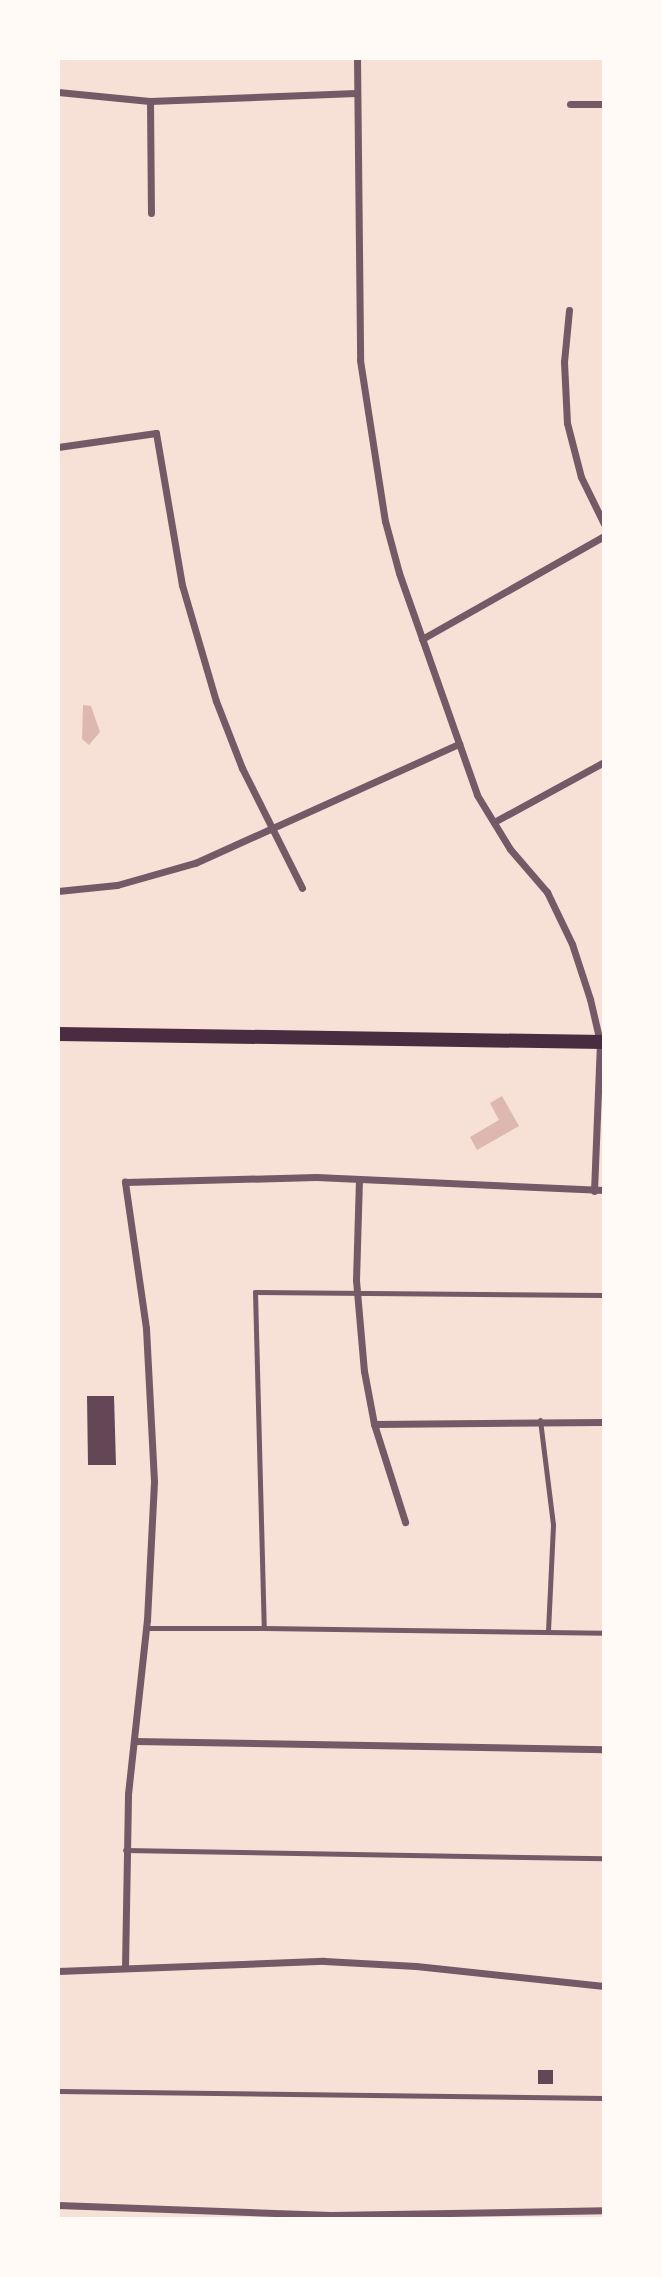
<!DOCTYPE html>
<style>
body{margin:0}
#map{position:relative;width:662px;height:2277px;overflow:hidden;background:#f7e1d7;font-family:Ubuntu,sans-serif}
div>[style]{position:absolute}
[style*='--x']{left:calc(var(--x)*1px);top:calc(var(--y)*1px);width:calc(var(--w)*1px);rotate:calc(var(--a)*1deg)}
.water>*{inset:0;background:#dcb8b0}
.building>*{inset:0;background:#644757}
.service>*{height:5px;margin:-2.5px;padding:0 2.5px;transform-origin:2.5px;border-radius:2.5px;background:#755966}
.minor>*{height:7px;margin:-3.5px;padding:0 3.5px;transform-origin:3.5px;border-radius:3.5px;background:#755966}
.secondary>*{height:14px;margin:-7px;padding:0 7px;transform-origin:7px;border-radius:7px;background:#4a2c40}
span{translate:-50% -50%;white-space:nowrap;text-align:center;line-height:1.15;-webkit-text-stroke:6px #fffaf5;paint-order:stroke}
.frame{position:absolute;inset:0;border:60px solid #fffaf5;pointer-events:none}
</style>
<div id="map">
<div class="water">
<div style="clip-path:polygon(83px 705px,91px 706px,100px 732px,89px 745px,82px 739px)"></div>
<div style="clip-path:polygon(502px 1096px,519px 1126px,477px 1150px,470px 1137px,499px 1120px,490px 1103px)"></div>
</div>
<div class="building">
<div style="clip-path:polygon(87px 1396px,114px 1396px,116px 1465px,88px 1465px)"></div>
<div style="clip-path:polygon(538px 2070px,553px 2070px,553px 2084px,538px 2084px)"></div>
</div>
<div class="service">
<div style="--x:604;--y:1295;--w:349;--a:-179.5"></div>
<div style="--x:255;--y:1292;--w:336;--a:88.5"></div>
<div style="--x:264;--y:1628;--w:340;--a:0.8"></div>
<div style="--x:540;--y:1420;--w:106;--a:82.9"></div>
<div style="--x:553;--y:1525;--w:107;--a:92.7"></div>
<div style="--x:146;--y:1628;--w:118;--a:0"></div>
<div style="--x:125;--y:1850;--w:479;--a:1"></div>
<div style="--x:58;--y:2091;--w:546;--a:0.73"></div>
</div>
<div class="minor">
<div style="--x:357;--y:58;--w:302;--a:89.4"></div>
<div style="--x:360;--y:360;--w:163;--a:81.2"></div>
<div style="--x:385;--y:521;--w:54;--a:74.9"></div>
<div style="--x:399;--y:573;--w:235;--a:70.6"></div>
<div style="--x:477;--y:795;--w:63;--a:58.6"></div>
<div style="--x:510;--y:849;--w:57;--a:49.3"></div>
<div style="--x:547;--y:892;--w:58;--a:64.3"></div>
<div style="--x:572;--y:944;--w:58;--a:71.9"></div>
<div style="--x:590;--y:999;--w:44;--a:76.9"></div>
<div style="--x:600;--y:1042;--w:149;--a:92.3"></div>
<div style="--x:58;--y:92;--w:92;--a:5.6"></div>
<div style="--x:150;--y:101;--w:206;--a:-2.2"></div>
<div style="--x:150;--y:101;--w:112;--a:89.5"></div>
<div style="--x:570;--y:104;--w:34;--a:0"></div>
<div style="--x:569;--y:310;--w:52;--a:95.5"></div>
<div style="--x:564;--y:362;--w:61;--a:87.2"></div>
<div style="--x:567;--y:423;--w:56;--a:75.5"></div>
<div style="--x:581;--y:477;--w:52;--a:63.9"></div>
<div style="--x:58;--y:447;--w:99;--a:-8.1"></div>
<div style="--x:156;--y:433;--w:154;--a:80.3"></div>
<div style="--x:182;--y:585;--w:121;--a:73.7"></div>
<div style="--x:216;--y:701;--w:72;--a:68.8"></div>
<div style="--x:242;--y:768;--w:134;--a:63.4"></div>
<div style="--x:422;--y:639;--w:209;--a:-29.5"></div>
<div style="--x:494;--y:822;--w:125;--a:-28.6"></div>
<div style="--x:58;--y:891;--w:59;--a:-5.8"></div>
<div style="--x:117;--y:885;--w:81;--a:-15.8"></div>
<div style="--x:195;--y:863;--w:290;--a:-24.3"></div>
<div style="--x:359;--y:1179;--w:101;--a:91.7"></div>
<div style="--x:356;--y:1280;--w:91;--a:85"></div>
<div style="--x:364;--y:1371;--w:54;--a:79.3"></div>
<div style="--x:374;--y:1424;--w:103;--a:72.4"></div>
<div style="--x:374;--y:1424;--w:230;--a:-0.5"></div>
<div style="--x:134;--y:1741;--w:470;--a:1"></div>
<div style="--x:125;--y:1968;--w:174;--a:-89"></div>
<div style="--x:128;--y:1794;--w:175;--a:-83.8"></div>
<div style="--x:147;--y:1620;--w:139;--a:-87.1"></div>
<div style="--x:154;--y:1481;--w:153;--a:-93"></div>
<div style="--x:146;--y:1328;--w:148;--a:-98.2"></div>
<div style="--x:125;--y:1182;--w:191;--a:-1.5"></div>
<div style="--x:316;--y:1177;--w:288;--a:2.6"></div>
<div style="--x:58;--y:1971;--w:266;--a:-2.2"></div>
<div style="--x:324;--y:1961;--w:92;--a:3.1"></div>
<div style="--x:416;--y:1966;--w:189;--a:6.1"></div>
<div style="--x:58;--y:2205;--w:273;--a:2.1"></div>
<div style="--x:331;--y:2215;--w:273;--a:-1"></div>
</div>
<div class="secondary">
<div style="--x:58;--y:1034;--w:546;--a:0.84"></div>
</div>
<div class="frame"></div>
</div>
